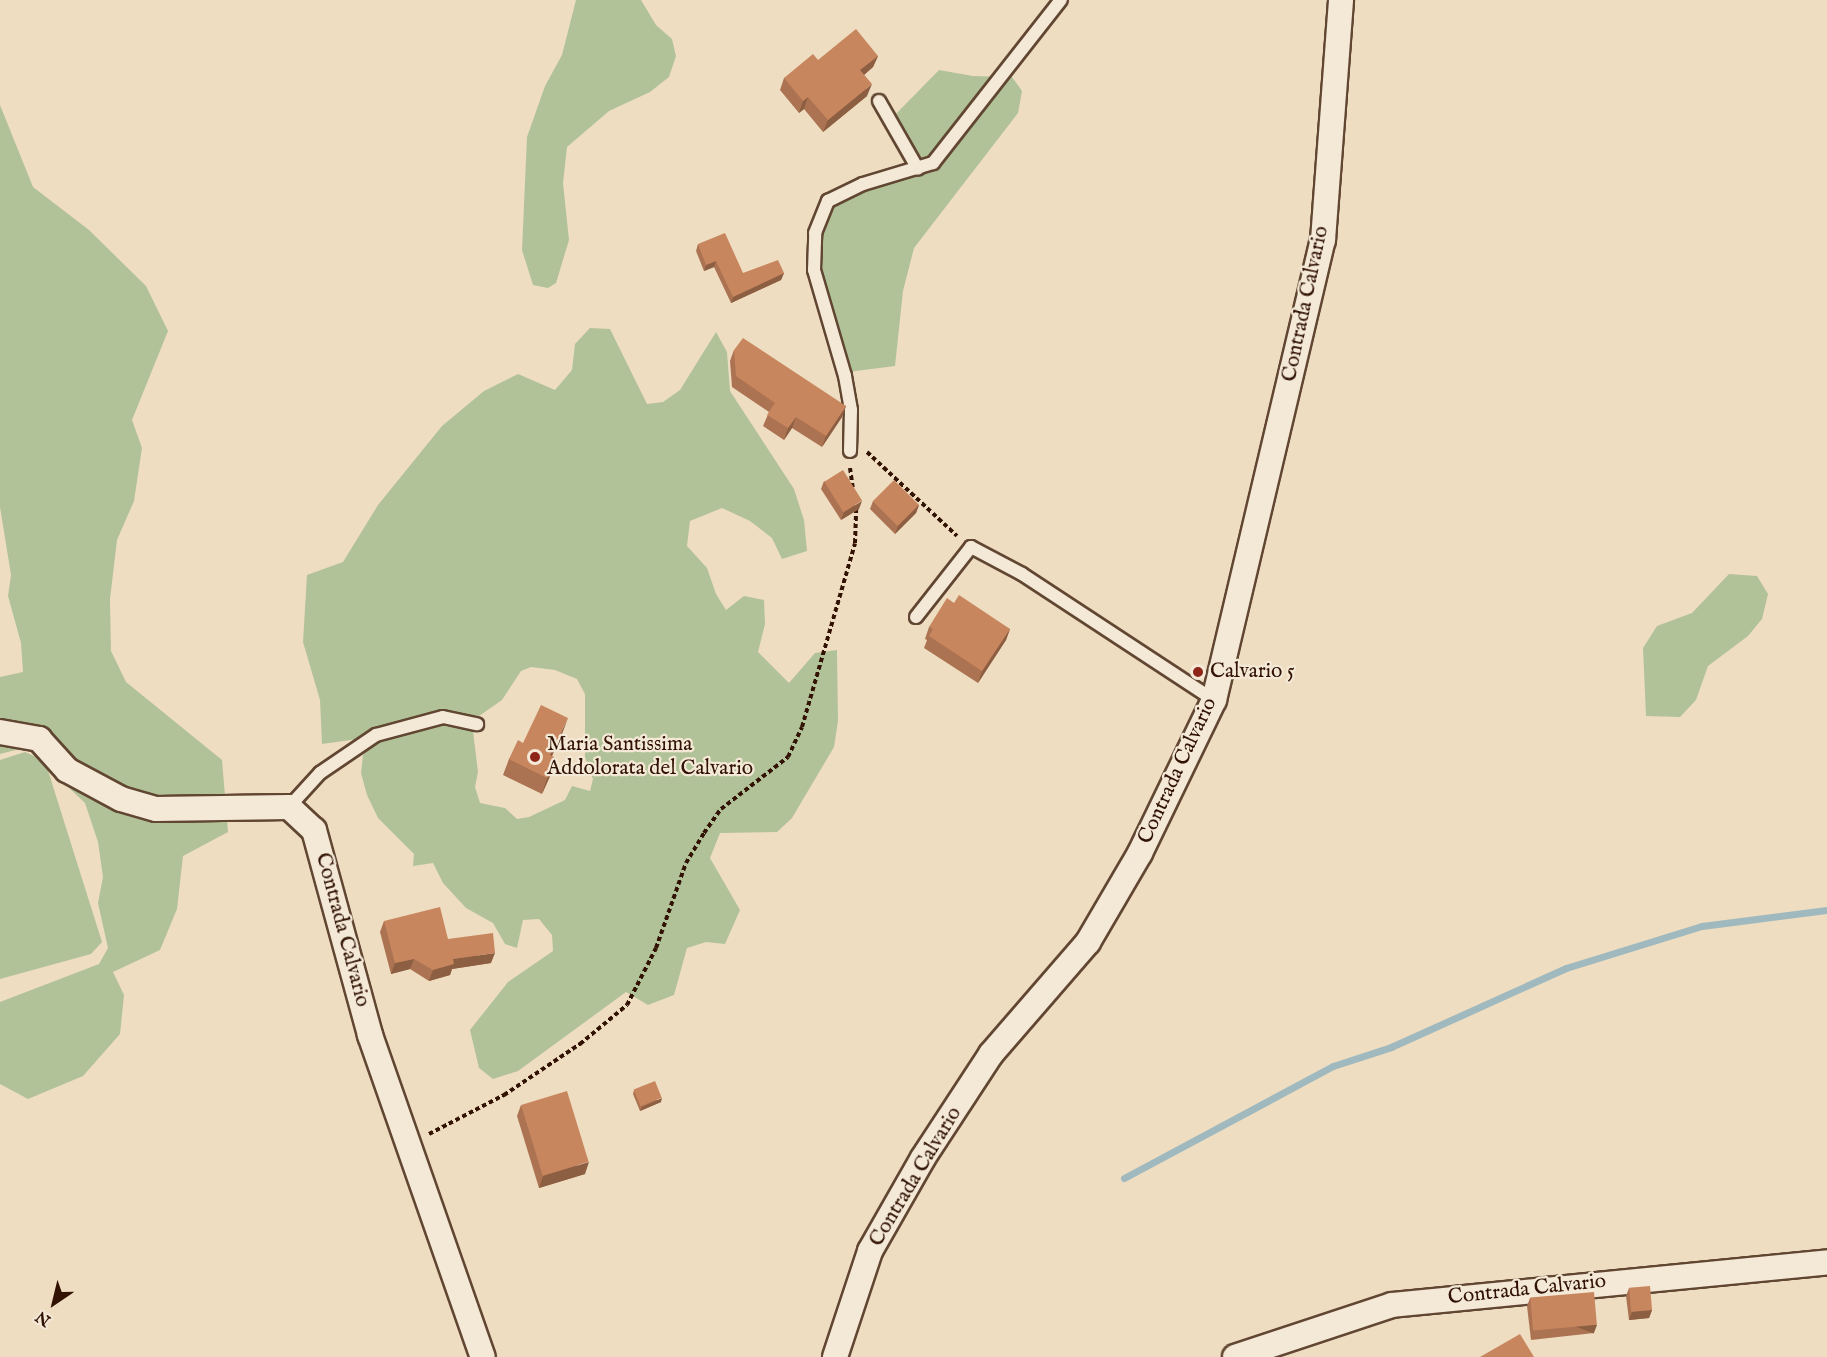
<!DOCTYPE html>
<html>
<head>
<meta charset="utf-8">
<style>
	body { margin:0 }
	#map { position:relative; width:1827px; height:1357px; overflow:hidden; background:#eeddc1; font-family:"IM FELL English",serif }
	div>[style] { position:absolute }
	.green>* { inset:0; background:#b2c298 }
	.stream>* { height:7px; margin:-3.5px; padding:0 3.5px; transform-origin:3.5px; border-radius:3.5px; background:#9fb9be }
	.path>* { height:4px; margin-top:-2px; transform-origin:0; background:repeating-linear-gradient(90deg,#321303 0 4.5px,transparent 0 7.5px) }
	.roads { filter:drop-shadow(2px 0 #614632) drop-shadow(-2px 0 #614632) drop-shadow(0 2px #614632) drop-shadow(0 -2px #614632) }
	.lane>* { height:12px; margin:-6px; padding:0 6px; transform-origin:6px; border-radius:6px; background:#f4e9d7 }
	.street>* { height:24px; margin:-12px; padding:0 12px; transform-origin:12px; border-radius:12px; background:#f4e9d7 }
	.wall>* { inset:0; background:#ac7352 }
	.shaded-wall>* { inset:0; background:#8c5e42; transform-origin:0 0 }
	.building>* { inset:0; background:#c8865f; transform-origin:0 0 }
	.dots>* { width:16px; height:16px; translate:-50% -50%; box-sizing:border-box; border:3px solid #f4e9d7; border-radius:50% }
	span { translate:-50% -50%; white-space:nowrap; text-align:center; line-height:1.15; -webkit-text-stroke:4.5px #f4e9d7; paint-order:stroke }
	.street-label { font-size:21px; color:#321303 }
	.poi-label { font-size:21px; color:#321303 }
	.left { translate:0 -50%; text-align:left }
	.north { position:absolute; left:24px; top:1273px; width:60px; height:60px; -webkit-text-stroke:4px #f4e9d7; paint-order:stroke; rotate:215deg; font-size:16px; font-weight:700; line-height:24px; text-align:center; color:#321303 }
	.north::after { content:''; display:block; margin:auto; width:21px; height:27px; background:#321303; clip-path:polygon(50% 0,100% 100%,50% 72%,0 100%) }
</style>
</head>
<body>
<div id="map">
	<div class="green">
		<div style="clip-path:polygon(576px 0,641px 0,656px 25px,672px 39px,676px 56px,669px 77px,650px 92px,609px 111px,567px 147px,563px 183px,569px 240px,556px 283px,548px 288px,533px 285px,522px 250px,527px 137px,545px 86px,562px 55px)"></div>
		<div style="clip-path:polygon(939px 70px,973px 76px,1012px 77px,1022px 91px,1018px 113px,914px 248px,903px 291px,895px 366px,848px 372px,819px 275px,818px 232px,826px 210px,845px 195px,923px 161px,893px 117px)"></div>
		<div style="clip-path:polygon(0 105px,33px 187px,89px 230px,146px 286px,168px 331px,132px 420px,142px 448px,134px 501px,117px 540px,110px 599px,111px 651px,126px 682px,222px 760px,228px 832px,183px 856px,177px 909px,160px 950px,113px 972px,124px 995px,120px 1034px,83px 1076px,28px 1099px,0 1084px,0 1002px,99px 964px,108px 948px,98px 903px,103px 877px,98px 842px,85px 803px,66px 785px,51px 755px,31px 746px,0 754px,0 677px,23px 672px,21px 643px,8px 596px,11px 575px,0 507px)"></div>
		<div style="clip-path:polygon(590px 328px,610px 329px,647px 404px,663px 402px,680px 390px,716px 332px,727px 352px,730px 391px,794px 489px,804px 520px,807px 551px,782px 559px,772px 538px,750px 521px,722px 508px,690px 521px,687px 546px,707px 568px,716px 594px,726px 610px,744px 596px,764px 600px,765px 624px,758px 652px,789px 683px,815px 653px,837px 650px,838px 721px,834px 747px,792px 818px,777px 832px,720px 833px,710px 858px,740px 910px,725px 944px,706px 942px,687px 948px,674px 995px,648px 1005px,626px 992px,518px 1071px,493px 1079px,479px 1068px,470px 1030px,508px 982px,553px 951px,552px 935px,539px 919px,523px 920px,517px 948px,505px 944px,493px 923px,466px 908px,443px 883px,433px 863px,413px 866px,414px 854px,378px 818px,367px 795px,361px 773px,363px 755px,380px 738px,434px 724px,473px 731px,478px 772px,475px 787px,480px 803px,505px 808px,517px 819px,529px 817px,565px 800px,572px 786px,590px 791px,593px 779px,585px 757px,585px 694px,577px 679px,555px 670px,531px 667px,521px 671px,502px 700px,479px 716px,440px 711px,365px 738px,322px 744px,320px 700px,303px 642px,307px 575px,343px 562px,378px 505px,442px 426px,484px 391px,518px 374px,555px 390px,572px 370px,575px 344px)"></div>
		<div style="clip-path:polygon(1729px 574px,1757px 576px,1768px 594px,1762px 619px,1748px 636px,1708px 666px,1696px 700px,1680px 717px,1646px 716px,1643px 648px,1657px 626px,1692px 613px)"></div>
		<div style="clip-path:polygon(25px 752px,45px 761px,102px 942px,91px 954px,0 979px,0 760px)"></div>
	</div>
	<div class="stream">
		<div style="left:1124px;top:1178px;width:237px;rotate:-28.2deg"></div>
		<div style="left:1333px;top:1066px;width:61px;rotate:-18.1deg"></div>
		<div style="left:1391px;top:1047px;width:192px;rotate:-24.3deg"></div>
		<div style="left:1566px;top:968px;width:142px;rotate:-17.2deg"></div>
		<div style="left:1702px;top:926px;width:126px;rotate:-7.3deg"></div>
	</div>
	<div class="path">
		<div style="left:867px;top:452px;width:123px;rotate:43deg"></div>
		<div style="left:850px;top:468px;width:22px;rotate:82deg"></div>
		<div style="left:429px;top:1134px;width:85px;rotate:-27.5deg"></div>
		<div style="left:504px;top:1095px;width:92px;rotate:-33.9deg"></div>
		<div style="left:580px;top:1044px;width:61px;rotate:-39.7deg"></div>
		<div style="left:627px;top:1005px;width:64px;rotate:-63deg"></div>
		<div style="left:656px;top:948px;width:90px;rotate:-70.6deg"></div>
		<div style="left:686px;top:863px;width:35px;rotate:-59deg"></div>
		<div style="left:704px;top:833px;width:29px;rotate:-55deg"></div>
		<div style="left:721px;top:809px;width:85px;rotate:-37.8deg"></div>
		<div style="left:788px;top:757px;width:33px;rotate:-65deg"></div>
		<div style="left:802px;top:727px;width:191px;rotate:-73.9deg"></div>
		<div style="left:855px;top:543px;width:37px;rotate:-88deg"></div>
	</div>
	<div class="roads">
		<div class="lane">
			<div style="left:879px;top:101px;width:78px;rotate:60.2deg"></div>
			<div style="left:850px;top:451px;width:41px;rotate:-88.6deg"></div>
			<div style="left:851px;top:410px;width:35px;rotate:-100deg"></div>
			<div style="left:845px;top:376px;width:110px;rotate:-106.3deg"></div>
			<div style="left:814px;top:270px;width:37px;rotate:-88deg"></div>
			<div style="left:815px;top:233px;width:35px;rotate:-68deg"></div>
			<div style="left:828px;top:201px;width:39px;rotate:-26deg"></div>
			<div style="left:863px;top:184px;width:73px;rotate:-16.7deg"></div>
			<div style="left:933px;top:163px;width:207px;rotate:-51.9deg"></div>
			<div style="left:916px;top:617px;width:89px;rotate:-51.8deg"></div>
			<div style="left:971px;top:547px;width:58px;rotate:27.9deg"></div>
			<div style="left:1022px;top:574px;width:230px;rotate:33.3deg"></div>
			<div style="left:289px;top:807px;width:46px;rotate:-47.6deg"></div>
			<div style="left:320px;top:773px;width:68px;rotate:-34.2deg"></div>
			<div style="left:376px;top:735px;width:69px;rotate:-15deg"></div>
			<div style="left:443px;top:717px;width:35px;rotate:12deg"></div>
		</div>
		<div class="street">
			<div style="left:0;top:732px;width:40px;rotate:10deg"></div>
			<div style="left:39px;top:739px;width:42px;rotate:47.9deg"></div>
			<div style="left:67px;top:770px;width:61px;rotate:28.2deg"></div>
			<div style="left:121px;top:799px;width:36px;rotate:16deg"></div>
			<div style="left:156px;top:809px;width:133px;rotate:-0.9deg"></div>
			<div style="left:289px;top:807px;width:34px;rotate:43deg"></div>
			<div style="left:314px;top:830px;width:213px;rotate:74.7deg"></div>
			<div style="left:370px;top:1035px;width:341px;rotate:70.7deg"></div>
			<div style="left:835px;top:1357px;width:112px;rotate:-71.7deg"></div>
			<div style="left:870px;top:1251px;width:107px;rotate:-60.3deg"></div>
			<div style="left:923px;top:1158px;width:124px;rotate:-56.8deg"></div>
			<div style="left:991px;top:1054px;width:148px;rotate:-49.1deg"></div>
			<div style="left:1088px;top:942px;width:103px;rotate:-59.7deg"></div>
			<div style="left:1140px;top:853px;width:170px;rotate:-64.2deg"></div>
			<div style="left:1214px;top:700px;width:473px;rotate:-76.7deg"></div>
			<div style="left:1323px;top:240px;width:241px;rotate:-85.7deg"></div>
			<div style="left:1235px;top:1357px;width:165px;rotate:-18.3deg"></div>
			<div style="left:1392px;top:1305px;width:437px;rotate:-5.6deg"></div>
		</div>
	</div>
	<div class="wall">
		<div style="clip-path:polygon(878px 56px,873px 67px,864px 75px,867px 96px,823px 132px,804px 109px,799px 113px,780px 90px,784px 78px,818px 60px)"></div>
		<div style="clip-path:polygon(698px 244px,743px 273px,784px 273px,781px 280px,731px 303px,714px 267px,704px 271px,696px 251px)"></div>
		<div style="clip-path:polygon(734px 350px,846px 406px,842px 417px,822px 447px,792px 428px,784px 440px,763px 426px,769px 412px,732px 387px,730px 361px)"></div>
		<div style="clip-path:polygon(824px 481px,859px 509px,841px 520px,821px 489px)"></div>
		<div style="clip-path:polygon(873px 501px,919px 505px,916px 513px,895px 534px,870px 509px)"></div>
		<div style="clip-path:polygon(954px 603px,1010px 629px,1006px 640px,978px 683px,924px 648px,927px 640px,925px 639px,929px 627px)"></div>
		<div style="clip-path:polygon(562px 734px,552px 756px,557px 759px,551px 774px,542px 794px,503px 775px,509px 759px,523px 743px)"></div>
		<div style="clip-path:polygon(384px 921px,448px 939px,491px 963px,452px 969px,450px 975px,429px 981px,410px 969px,391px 974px,380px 932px)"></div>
		<div style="clip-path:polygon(634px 1090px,661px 1102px,640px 1111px,633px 1094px)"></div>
		<div style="clip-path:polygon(521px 1105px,585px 1174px,539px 1188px,517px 1116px)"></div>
		<div style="clip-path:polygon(1629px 1288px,1652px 1310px,1649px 1318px,1629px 1320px,1626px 1296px)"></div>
		<div style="clip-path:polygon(1530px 1298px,1594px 1333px,1531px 1340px,1527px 1306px)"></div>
	</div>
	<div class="shaded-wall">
		<div style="clip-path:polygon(878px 56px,873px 67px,856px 82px,860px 70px)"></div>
		<div style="clip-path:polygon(872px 84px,867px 96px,823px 132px,828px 120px)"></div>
		<div style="clip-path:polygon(808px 97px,804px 109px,799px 113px,803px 101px)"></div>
		<div style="clip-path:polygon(716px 261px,714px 267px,704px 271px,706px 265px)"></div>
		<div style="clip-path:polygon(784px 273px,781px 280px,731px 303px,733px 297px)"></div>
		<div style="clip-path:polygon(846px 406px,842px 417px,822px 447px,826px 436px)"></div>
		<div style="clip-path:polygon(796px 417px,792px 428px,784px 440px,788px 428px)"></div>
		<div style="clip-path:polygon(862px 501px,859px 509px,841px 520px,844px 512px)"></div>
		<div style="clip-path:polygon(919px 505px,916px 513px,895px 534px,898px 526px)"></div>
		<div style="clip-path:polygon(1010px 629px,1006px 640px,978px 683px,982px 671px)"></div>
		<div style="clip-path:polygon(568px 718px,562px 734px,545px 771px,550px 755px)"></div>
		<div style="clip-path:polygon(557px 759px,551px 774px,542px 794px,547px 778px)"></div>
		<div style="clip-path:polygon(495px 953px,491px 963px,452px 969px,450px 975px,429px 981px,433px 970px,453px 959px)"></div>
		<div style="clip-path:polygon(414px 959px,410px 969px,391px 974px,395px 963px)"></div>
		<div style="clip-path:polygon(662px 1098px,661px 1102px,640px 1111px,642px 1107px)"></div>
		<div style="clip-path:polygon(589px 1162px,585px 1174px,539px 1188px,543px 1176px)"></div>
		<div style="clip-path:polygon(1652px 1310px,1649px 1318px,1629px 1320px,1632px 1312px)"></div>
		<div style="left:1597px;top:1325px;width:9px;height:63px;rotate:111deg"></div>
	</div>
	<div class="building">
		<div style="clip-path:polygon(856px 29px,878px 56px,860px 70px,872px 84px,828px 120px,808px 97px,803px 101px,784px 78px,813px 54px,818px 60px)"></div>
		<div style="clip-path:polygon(725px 233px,743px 273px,778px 260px,784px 273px,733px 297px,716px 261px,706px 265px,698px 244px)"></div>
		<div style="clip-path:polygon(743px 338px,846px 406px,826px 436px,796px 417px,788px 428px,767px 415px,775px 403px,736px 376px,734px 350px)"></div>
		<div style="left:843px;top:470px;width:36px;height:22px;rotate:58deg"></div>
		<div style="left:894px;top:480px;width:35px;height:30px;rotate:45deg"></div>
		<div style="clip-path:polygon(959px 595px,1010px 629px,982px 671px,929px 636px,933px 629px,929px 627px,947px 598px,954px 603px)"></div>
		<div style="clip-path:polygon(541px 705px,568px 718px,550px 755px,557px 759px,547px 778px,509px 759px,518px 740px,523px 743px)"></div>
		<div style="clip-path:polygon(440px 907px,448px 939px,493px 933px,495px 953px,453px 959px,454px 964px,433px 970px,414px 959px,395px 963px,384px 921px)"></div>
		<div style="left:655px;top:1081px;width:18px;height:23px;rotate:68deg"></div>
		<div style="left:567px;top:1091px;width:74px;height:48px;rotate:73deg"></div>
		<div style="left:1650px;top:1286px;width:24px;height:21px;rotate:85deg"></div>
		<div style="left:1594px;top:1292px;width:33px;height:64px;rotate:85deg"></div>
		<div style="clip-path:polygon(1520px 1334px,1534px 1357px,1480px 1357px)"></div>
	</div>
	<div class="dots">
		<div style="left:1198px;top:672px;background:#8f2418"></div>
		<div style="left:535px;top:757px;background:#8f2418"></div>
	</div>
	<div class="street-label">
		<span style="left:1306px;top:304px;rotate:-78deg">Contrada Calvario</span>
		<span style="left:1178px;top:771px;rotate:-65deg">Contrada Calvario</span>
		<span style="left:342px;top:930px;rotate:75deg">Contrada Calvario</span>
		<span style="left:916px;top:1177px;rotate:-59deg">Contrada Calvario</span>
		<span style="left:1527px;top:1290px;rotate:-6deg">Contrada Calvario</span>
	</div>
	<div class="poi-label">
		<span class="left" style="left:1210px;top:672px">Calvario 5</span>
		<span class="left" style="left:547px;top:757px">Maria Santissima<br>Addolorata del Calvario</span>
	</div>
	<div class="north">N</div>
</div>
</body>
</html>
